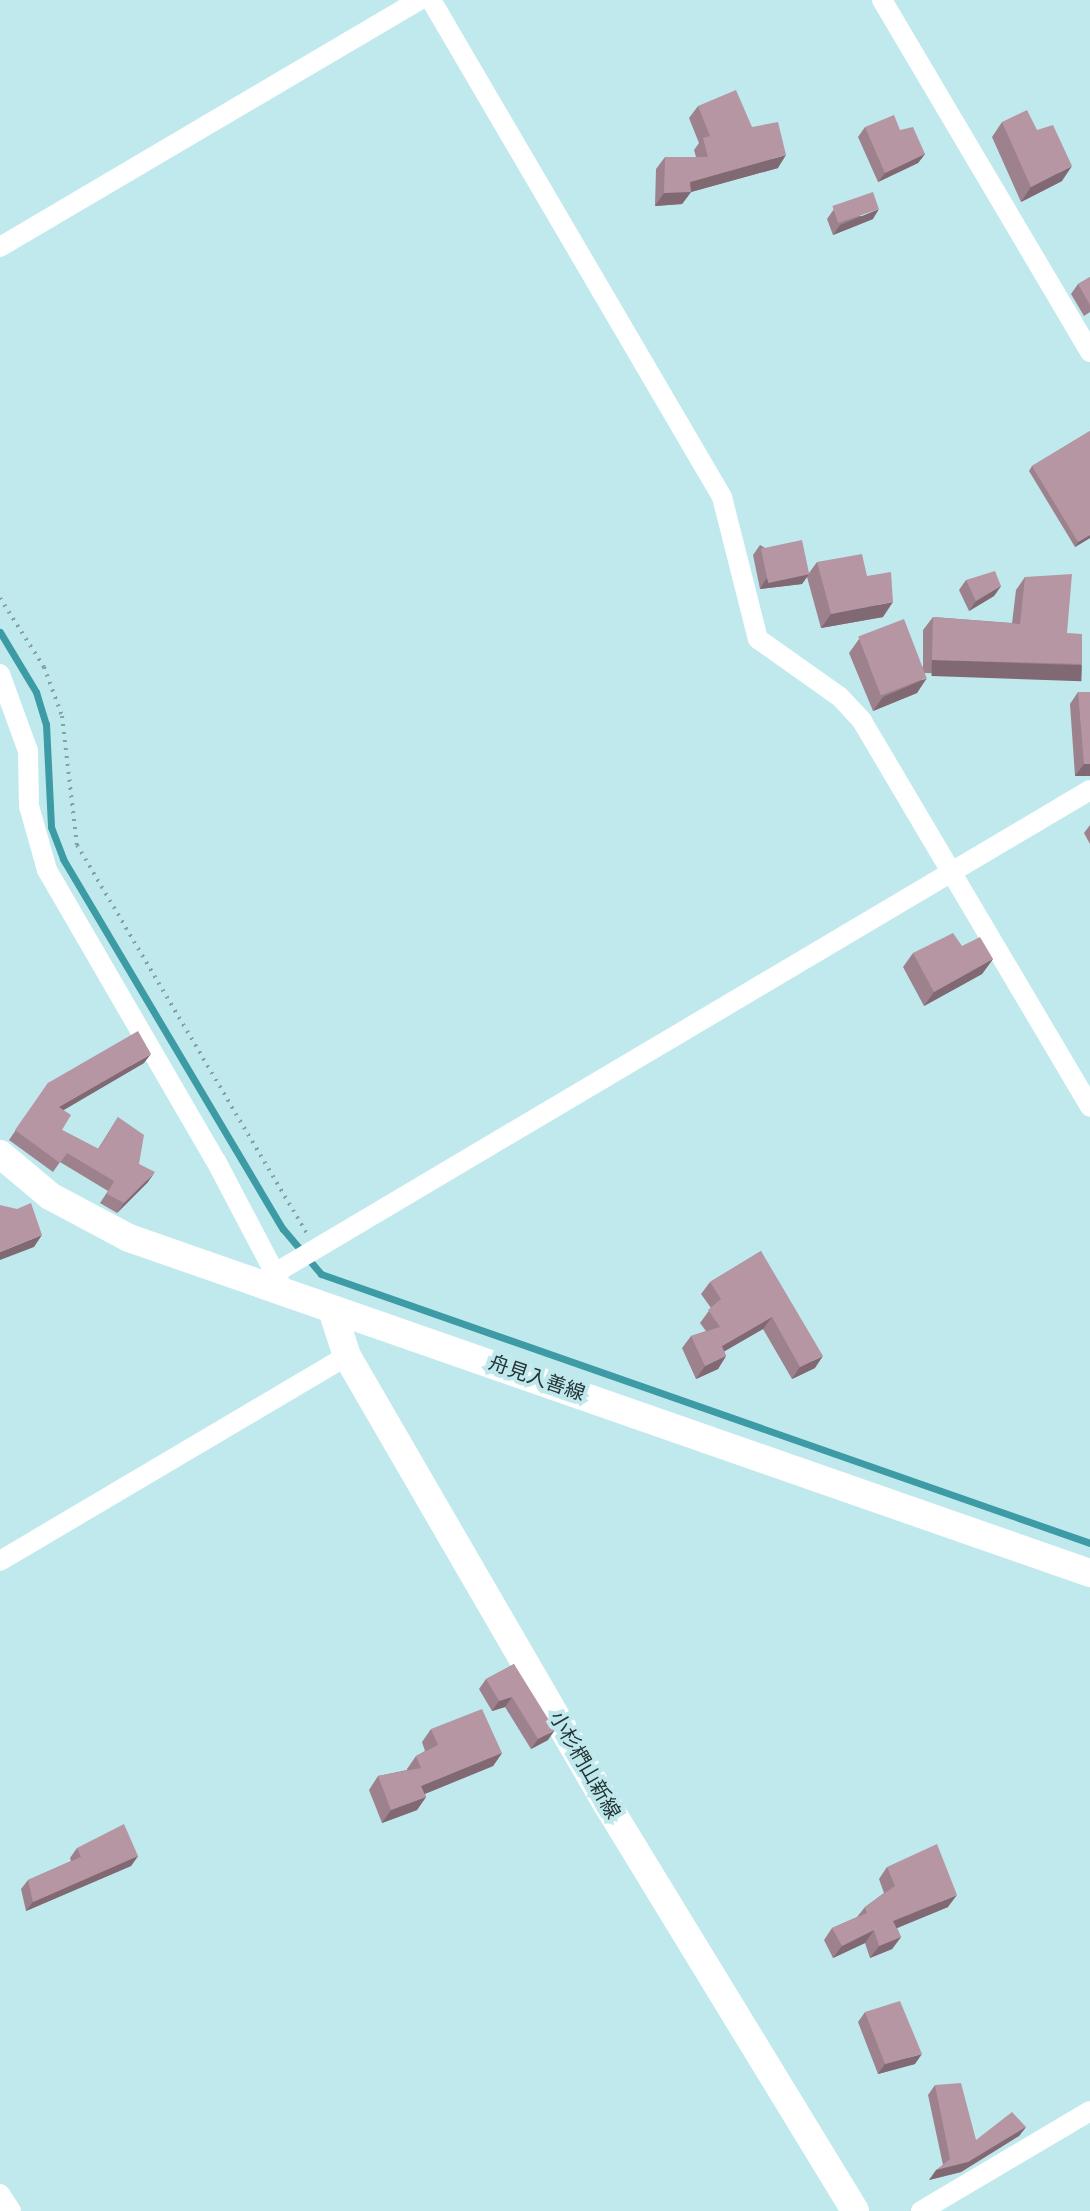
<!DOCTYPE html>
<html>
<head>
<meta charset="utf-8">
<style>
	body { margin:0 }
	#map { position:relative; width:1090px; height:2211px; overflow:hidden; background:#c0e9ed; font-family:"Fira Sans","Noto Sans JP",sans-serif }
	div>[style] { position:absolute }
	.stream>* { height:7px; margin:-3.5px; padding:0 3.5px; transform-origin:3.5px; border-radius:3.5px; background:#3c9ba4 }
	.path>* { height:4px; margin-top:-2px; transform-origin:0; background:repeating-linear-gradient(90deg,#83a2a5 0 2px,transparent 0 8px) }
	.minor>* { height:20px; margin:-10px; padding:0 10px; transform-origin:10px; border-radius:10px; background:#fff }
	.secondary>* { height:28px; margin:-14px; padding:0 14px; transform-origin:14px; border-radius:14px; background:#fff }
	.wall>* { inset:0; background:#9d818c }
	.shaded-wall>* { inset:0; background:#806972; transform-origin:0 0 }
	.building>* { inset:0; background:#b796a3; transform-origin:0 0 }
	span { translate:-50% -50%; white-space:nowrap; text-align:center; line-height:1.15; -webkit-text-stroke:8px #c0e9ed; paint-order:stroke }
	.street-label { font-size:20px; color:#243436 }
</style>
</head>
<body>
<div id="map">
	<div class="stream">
		<div style="left:0;top:632px;width:70px;rotate:59deg"></div>
		<div style="left:36px;top:692px;width:34px;rotate:73deg"></div>
		<div style="left:46px;top:724px;width:103px;rotate:87.2deg"></div>
		<div style="left:51px;top:827px;width:34px;rotate:69deg"></div>
		<div style="left:63px;top:859px;width:430px;rotate:59.3deg"></div>
		<div style="left:283px;top:1229px;width:59px;rotate:49.8deg"></div>
		<div style="left:321px;top:1274px;width:815px;rotate:19.28deg"></div>
	</div>
	<div class="path">
		<div style="left:0;top:598px;width:82px;rotate:57.5deg"></div>
		<div style="left:44px;top:667px;width:52px;rotate:69.8deg"></div>
		<div style="left:62px;top:716px;width:130px;rotate:83.4deg"></div>
		<div style="left:77px;top:845px;width:450px;rotate:59.4deg"></div>
	</div>
	<div class="minor">
		<div style="left:431px;top:0;width:576px;rotate:59.65deg"></div>
		<div style="left:722px;top:497px;width:146px;rotate:75.8deg"></div>
		<div style="left:758px;top:639px;width:100px;rotate:35.3deg"></div>
		<div style="left:840px;top:697px;width:33px;rotate:47deg"></div>
		<div style="left:862px;top:721px;width:448px;rotate:59.4deg"></div>
		<div style="left:882px;top:0;width:409px;rotate:59.4deg"></div>
		<div style="left:0;top:247px;width:487px;rotate:-30.5deg"></div>
		<div style="left:0;top:674px;width:82px;rotate:70deg"></div>
		<div style="left:28px;top:751px;width:55px;rotate:89deg"></div>
		<div style="left:29px;top:806px;width:66px;rotate:74.3deg"></div>
		<div style="left:47px;top:870px;width:337px;rotate:59.9deg"></div>
		<div style="left:216px;top:1161px;width:138px;rotate:62.3deg"></div>
		<div style="left:275px;top:1273px;width:947px;rotate:-30.65deg"></div>
		<div style="left:0;top:1561px;width:403px;rotate:-30.6deg"></div>
		<div style="left:0;top:2194px;width:20px;rotate:57deg"></div>
		<div style="left:921px;top:2211px;width:196px;rotate:-30.6deg"></div>
	</div>
	<div class="secondary">
		<div style="left:0;top:1154px;width:65px;rotate:40deg"></div>
		<div style="left:50px;top:1196px;width:89px;rotate:28deg"></div>
		<div style="left:129px;top:1238px;width:1018px;rotate:19.22deg"></div>
		<div style="left:332px;top:1310px;width:48px;rotate:71.9deg"></div>
		<div style="left:347px;top:1356px;width:514px;rotate:59.9deg"></div>
		<div style="left:605px;top:1801px;width:480px;rotate:58.6deg"></div>
	</div>
	<div class="wall">
		<div style="clip-path:polygon(698px 106px,752px 127px,778px 168px,691px 192px,682px 204px,655px 206px,656px 169px,665px 157px,696px 157px,694px 150px,699px 143px,689px 118px)"></div>
		<div style="clip-path:polygon(1002px 122px,1037px 130px,1062px 181px,1021px 202px,992px 137px)"></div>
		<div style="clip-path:polygon(865px 127px,900px 130px,925px 154px,918px 163px,878px 182px,858px 137px)"></div>
		<div style="clip-path:polygon(834px 209px,873px 219px,833px 235px,827px 219px)"></div>
		<div style="clip-path:polygon(1090px 277px,1090px 312px,1084px 316px,1071px 294px,1078px 284px)"></div>
		<div style="clip-path:polygon(1090px 431px,1090px 538px,1075px 547px,1029px 471px,1032px 466px)"></div>
		<div style="clip-path:polygon(760px 545px,809px 573px,817px 562px,867px 576px,883px 617px,821px 628px,807px 577px,802px 584px,760px 589px,753px 555px)"></div>
		<div style="clip-path:polygon(1025px 577px,1067px 633px,1082px 664px,1073px 677px,925px 673px,917px 693px,873px 711px,849px 653px,859px 639px,923px 667px,923px 630px,933px 617px,1012px 623px,1016px 590px)"></div>
		<div style="clip-path:polygon(966px 580px,1001px 586px,994px 596px,969px 611px,959px 590px)"></div>
		<div style="clip-path:polygon(1078px 692px,1090px 692px,1090px 776px,1075px 776px,1070px 704px)"></div>
		<div style="clip-path:polygon(1090px 825px,1090px 844px,1084px 833px)"></div>
		<div style="clip-path:polygon(962px 946px,993px 959px,982px 974px,924px 1006px,903px 967px,913px 953px)"></div>
		<div style="clip-path:polygon(144px 1063px,63px 1110px,62px 1130px,98px 1149px,118px 1117px,139px 1164px,148px 1182px,117px 1213px,100px 1203px,108px 1191px,60px 1162px,53px 1172px,9px 1140px,48px 1083px)"></div>
		<div style="clip-path:polygon(761px 1251px,815px 1368px,792px 1379px,763px 1329px,724px 1351px,726px 1356px,718px 1369px,696px 1379px,682px 1348px,691px 1336px,706px 1331px,700px 1323px,711px 1308px,701px 1294px,710px 1282px)"></div>
		<div style="clip-path:polygon(514px 1664px,548px 1740px,531px 1749px,505px 1707px,492px 1711px,479px 1689px,486px 1679px)"></div>
		<div style="clip-path:polygon(431px 1729px,502px 1753px,493px 1766px,425px 1794px,426px 1797px,417px 1810px,382px 1823px,369px 1790px,378px 1776px,407px 1770px,407px 1769px,416px 1756px,425px 1751px,422px 1742px)"></div>
		<div style="clip-path:polygon(77px 1848px,138px 1856px,131px 1866px,26px 1911px,21px 1889px,28px 1880px,71px 1861px,70px 1858px)"></div>
		<div style="clip-path:polygon(887px 1867px,948px 1907px,897px 1928px,901px 1937px,892px 1949px,870px 1958px,865px 1943px,833px 1958px,824px 1940px,832px 1928px,857px 1917px,865px 1907px,884px 1893px,879px 1879px)"></div>
		<div style="clip-path:polygon(865px 2012px,915px 2064px,878px 2074px,858px 2022px)"></div>
		<div style="clip-path:polygon(935px 2085px,976px 2140px,1026px 2127px,1019px 2136px,961px 2172px,929px 2180px,943px 2165px,928px 2095px)"></div>
	</div>
	<div class="shaded-wall">
		<div style="clip-path:polygon(925px 154px,918px 163px,878px 182px,885px 173px)"></div>
		<div style="clip-path:polygon(786px 155px,778px 168px,691px 192px,682px 204px,655px 206px,664px 193px,690px 182px)"></div>
		<div style="clip-path:polygon(1072px 166px,1062px 181px,1021px 202px,1031px 187px)"></div>
		<div style="clip-path:polygon(879px 209px,873px 219px,833px 235px,840px 225px)"></div>
		<div style="clip-path:polygon(1090px 535px,1090px 538px,1075px 547px,1078px 542px)"></div>
		<div style="clip-path:polygon(809px 574px,802px 584px,760px 589px,766px 579px)"></div>
		<div style="clip-path:polygon(1001px 586px,994px 596px,969px 611px,976px 601px)"></div>
		<div style="clip-path:polygon(893px 602px,883px 617px,821px 628px,831px 614px)"></div>
		<div style="left:932px;top:660px;width:150px;height:16px;rotate:2deg"></div>
		<div style="clip-path:polygon(927px 678px,917px 693px,873px 711px,883px 697px)"></div>
		<div style="clip-path:polygon(1084px 764px,1090px 764px,1090px 776px,1075px 776px)"></div>
		<div style="clip-path:polygon(993px 959px,982px 974px,924px 1006px,934px 992px)"></div>
		<div style="clip-path:polygon(151px 1054px,144px 1063px,52px 1117px,59px 1107px)"></div>
		<div style="clip-path:polygon(155px 1172px,148px 1182px,117px 1213px,124px 1203px)"></div>
		<div style="clip-path:polygon(42px 1235px,34px 1247px,0 1260px,0 1252px)"></div>
		<div style="clip-path:polygon(772px 1317px,763px 1329px,713px 1358px,722px 1346px)"></div>
		<div style="clip-path:polygon(726px 1356px,718px 1369px,696px 1379px,705px 1366px)"></div>
		<div style="clip-path:polygon(823px 1356px,815px 1368px,792px 1379px,800px 1367px)"></div>
		<div style="clip-path:polygon(512px 1697px,505px 1707px,492px 1711px,499px 1701px)"></div>
		<div style="clip-path:polygon(555px 1730px,548px 1740px,531px 1749px,538px 1739px)"></div>
		<div style="clip-path:polygon(502px 1753px,493px 1766px,412px 1799px,421px 1786px)"></div>
		<div style="clip-path:polygon(426px 1797px,417px 1810px,382px 1823px,391px 1810px)"></div>
		<div style="clip-path:polygon(138px 1856px,131px 1866px,26px 1911px,33px 1902px)"></div>
		<div style="clip-path:polygon(957px 1895px,948px 1907px,885px 1933px,893px 1921px)"></div>
		<div style="clip-path:polygon(874px 1930px,865px 1943px,833px 1958px,842px 1946px)"></div>
		<div style="clip-path:polygon(901px 1937px,892px 1949px,870px 1958px,879px 1946px)"></div>
		<div style="clip-path:polygon(922px 2054px,915px 2064px,878px 2074px,885px 2064px)"></div>
		<div style="clip-path:polygon(1026px 2127px,1019px 2136px,961px 2172px,929px 2180px,936px 2170px)"></div>
	</div>
	<div class="building">
		<div style="clip-path:polygon(736px 90px,752px 127px,778px 122px,786px 155px,690px 182px,691px 192px,664px 193px,665px 157px,708px 157px,703px 138px,710px 136px,698px 106px)"></div>
		<div style="clip-path:polygon(1027px 110px,1037px 130px,1053px 125px,1072px 166px,1031px 187px,1002px 122px)"></div>
		<div style="clip-path:polygon(894px 115px,900px 130px,913px 127px,925px 154px,885px 173px,865px 127px)"></div>
		<div style="left:873px;top:192px;width:18px;height:43px;rotate:71deg"></div>
		<div style="clip-path:polygon(1090px 277px,1090px 305px,1078px 284px)"></div>
		<div style="clip-path:polygon(1090px 431px,1090px 535px,1078px 542px,1032px 466px)"></div>
		<div style="left:802px;top:540px;width:35px;height:42px;rotate:78deg"></div>
		<div style="clip-path:polygon(862px 554px,867px 576px,891px 572px,893px 602px,831px 614px,817px 562px)"></div>
		<div style="clip-path:polygon(995px 571px,1001px 586px,976px 601px,966px 580px)"></div>
		<div style="clip-path:polygon(1072px 574px,1067px 633px,1082px 634px,1082px 664px,932px 660px,933px 617px,1020px 624px,1025px 577px)"></div>
		<div style="left:904px;top:619px;width:63px;height:49px;rotate:69deg"></div>
		<div style="clip-path:polygon(1078px 692px,1090px 692px,1090px 764px,1084px 764px)"></div>
		<div style="clip-path:polygon(953px 933px,962px 946px,980px 937px,993px 959px,934px 992px,913px 953px)"></div>
		<div style="clip-path:polygon(138px 1031px,151px 1054px,59px 1107px,71px 1115px,62px 1130px,99px 1149px,118px 1117px,144px 1135px,139px 1164px,155px 1172px,124px 1203px,107px 1194px,114px 1181px,67px 1153px,60px 1163px,15px 1130px,48px 1083px)"></div>
		<div style="clip-path:polygon(31px 1203px,42px 1235px,0 1252px,0 1205px,17px 1209px)"></div>
		<div style="clip-path:polygon(761px 1251px,823px 1356px,800px 1367px,772px 1317px,722px 1346px,726px 1356px,705px 1366px,691px 1336px,720px 1327px,708px 1310px,721px 1299px,710px 1282px)"></div>
		<div style="clip-path:polygon(514px 1664px,555px 1730px,538px 1739px,512px 1697px,499px 1701px,486px 1679px)"></div>
		<div style="clip-path:polygon(482px 1709px,502px 1753px,421px 1786px,426px 1797px,391px 1810px,378px 1776px,421px 1768px,416px 1756px,438px 1745px,431px 1729px)"></div>
		<div style="clip-path:polygon(124px 1824px,138px 1856px,33px 1902px,28px 1880px,81px 1857px,77px 1848px)"></div>
		<div style="clip-path:polygon(937px 1844px,957px 1895px,893px 1921px,901px 1937px,879px 1946px,874px 1930px,842px 1946px,832px 1928px,867px 1913px,865px 1907px,895px 1886px,887px 1867px)"></div>
		<div style="clip-path:polygon(900px 2001px,922px 2054px,885px 2064px,865px 2012px)"></div>
		<div style="clip-path:polygon(961px 2083px,976px 2140px,1012px 2112px,1026px 2127px,968px 2162px,936px 2170px,950px 2159px,935px 2085px)"></div>
	</div>
	<div class="street-label">
		<span style="left:537px;top:1378px;rotate:19deg">舟見入善線</span>
		<span style="left:585px;top:1765px;rotate:60deg">小杉椚山新線</span>
	</div>
</div>
</body>
</html>
